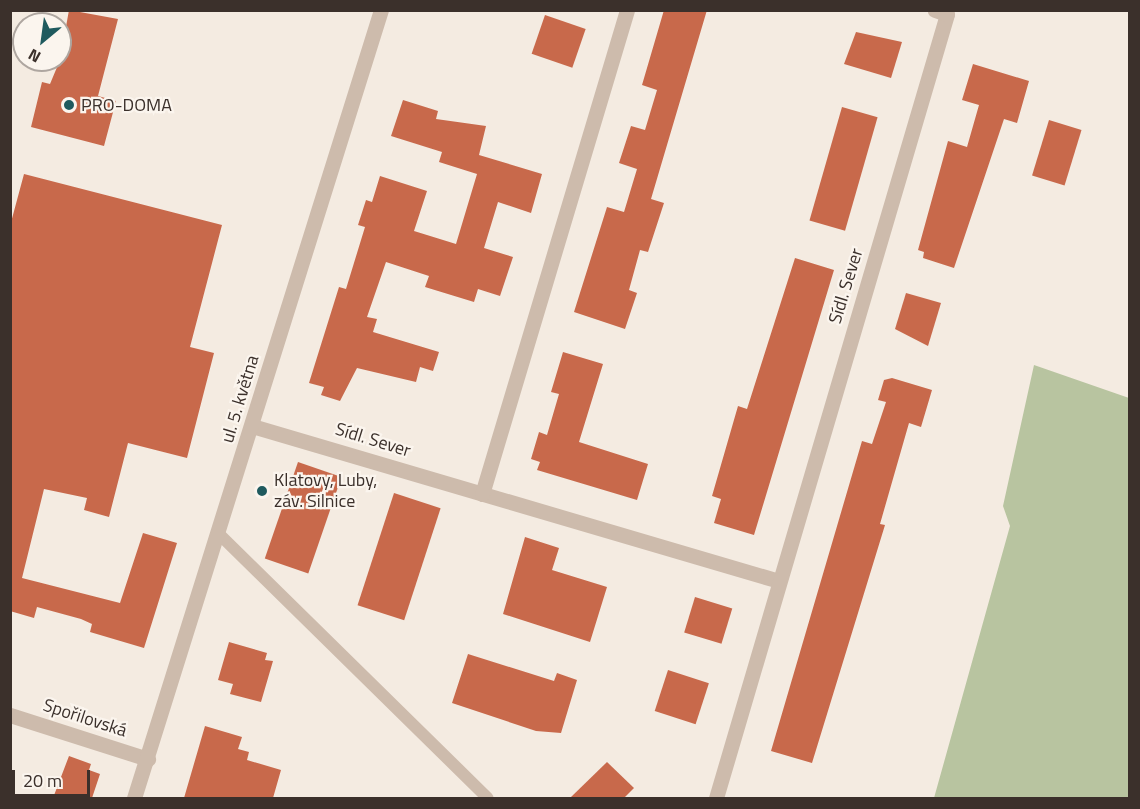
<!DOCTYPE html>
<html>
<head>
<meta charset="utf-8">
<style>
	body { margin:0 }
	#map { position:relative; width:1140px; height:809px; overflow:hidden; background:#f4ebe1; font-family:"Titillium Web",sans-serif }
	div>[style] { position:absolute }
	.green>* { inset:0; background:#b8c4a0 }
	.building>* { inset:0; background:#c8694b; transform-origin:0 0 }
	.service>* { height:12px; margin:-6px; padding:0 6px; transform-origin:6px; border-radius:6px; background:#cdbbac }
	.minor>* { height:15px; margin:-7.5px; padding:0 7.5px; transform-origin:7.5px; border-radius:7.5px; background:#cdbbac }
	.tertiary>* { height:15px; margin:-7.5px; padding:0 7.5px; transform-origin:7.5px; border-radius:7.5px; background:#cdbbac }
	.dots>* { width:16px; height:16px; translate:-50% -50%; box-sizing:border-box; border:3px solid #fbf5ee; border-radius:50% }
	span { translate:-50% -50%; white-space:nowrap; text-align:center; line-height:1.15; -webkit-text-stroke:4.5px #fbf5ee; paint-order:stroke }
	.poi-label { font-size:18px; color:#3b302b }
	.left { translate:0 -50%; text-align:left }
	.street-label { font-size:18px; color:#3b302b }
	.frame { position:absolute; inset:0; border:12px solid #3b302b; pointer-events:none }
	.north { position:absolute; left:12px; top:12px; width:60px; height:60px; box-sizing:border-box; background:#fbf5ee; border:2px solid #aea6a0; border-radius:50%; rotate:209deg; font-size:16px; font-weight:700; line-height:24px; text-align:center; color:#3b302b }
	.north::after { content:''; display:block; margin:auto; width:21px; height:27px; background:#1f5a5e; clip-path:polygon(50% 0,100% 100%,50% 72%,0 100%) }
	.scale { position:absolute; left:12px; top:770px; width:78px; height:27px; box-sizing:border-box; border:3px solid #3b302b; border-top:0; padding-left:8px; font-size:18px; line-height:21px; white-space:nowrap; color:#3b302b; -webkit-text-stroke:4px #fbf5ee; paint-order:stroke }
</style>
</head>
<body>
<div id="map">
	<div class="green">
		<div style="clip-path:polygon(1034px 365px,1129px 398px,1129px 798px,934px 798px,1010px 526px,1003px 506px)"></div>
	</div>
	<div class="building">
		<div style="clip-path:polygon(69px 10px,118px 19px,98px 96px,116px 101px,104px 146px,31px 127px,42px 82px,50px 84px,60px 60px)"></div>
		<div style="clip-path:polygon(664px 10px,707px 10px,651px 199px,664px 203px,648px 252px,640px 250px,629px 290px,637px 293px,625px 329px,574px 312px,607px 207px,624px 212px,637px 169px,619px 163px,631px 126px,645px 130px,657px 90px,642px 85px)"></div>
		<div style="left:545px;top:15px;width:43px;height:41px;rotate:19deg"></div>
		<div style="clip-path:polygon(856px 32px,902px 42px,891px 78px,844px 64px)"></div>
		<div style="clip-path:polygon(973px 64px,1029px 81px,1017px 123px,1004px 119px,954px 268px,923px 258px,924px 252px,918px 250px,948px 141px,967px 147px,979px 105px,962px 100px)"></div>
		<div style="clip-path:polygon(403px 100px,438px 111px,436px 119px,486px 126px,479px 155px,542px 174px,531px 213px,498px 202px,484px 248px,513px 257px,500px 296px,478px 289px,474px 302px,425px 287px,429px 276px,386px 262px,367px 317px,377px 319px,373px 332px,439px 352px,433px 371px,420px 367px,416px 382px,357px 368px,340px 401px,321px 395px,324px 387px,309px 383px,339px 287px,346px 289px,365px 227px,358px 225px,366px 200px,372px 202px,380px 176px,427px 191px,414px 231px,456px 244px,477px 174px,439px 162px,442px 152px,391px 136px)"></div>
		<div style="left:842px;top:107px;width:37px;height:118px;rotate:16deg"></div>
		<div style="left:1049px;top:120px;width:34px;height:58px;rotate:17deg"></div>
		<div style="clip-path:polygon(24px 174px,222px 225px,190px 347px,214px 353px,187px 458px,128px 443px,109px 517px,84px 510px,87px 498px,44px 489px,22px 578px,120px 603px,143px 533px,177px 543px,144px 648px,90px 632px,92px 624px,81px 619px,37px 607px,34px 618px,10px 611px,10px 226px)"></div>
		<div style="clip-path:polygon(795px 258px,834px 270px,754px 535px,714px 523px,721px 499px,712px 496px,738px 406px,747px 409px)"></div>
		<div style="clip-path:polygon(906px 293px,941px 303px,928px 346px,895px 329px)"></div>
		<div style="clip-path:polygon(563px 352px,603px 364px,579px 442px,648px 464px,637px 500px,537px 470px,540px 462px,531px 459px,539px 432px,547px 435px,559px 394px,551px 392px)"></div>
		<div style="clip-path:polygon(892px 378px,932px 390px,921px 427px,909px 423px,880px 524px,885px 525px,812px 763px,771px 751px,862px 441px,872px 444px,886px 402px,878px 400px,884px 380px)"></div>
		<div style="left:298px;top:462px;width:46px;height:102px;rotate:19deg"></div>
		<div style="left:394px;top:493px;width:49px;height:118px;rotate:18deg"></div>
		<div style="clip-path:polygon(525px 537px,559px 548px,552px 570px,607px 587px,590px 642px,503px 614px)"></div>
		<div style="left:695px;top:597px;width:39px;height:37px;rotate:17deg"></div>
		<div style="clip-path:polygon(229px 642px,267px 653px,265px 660px,273px 661px,261px 702px,230px 694px,233px 684px,218px 680px)"></div>
		<div style="clip-path:polygon(468px 654px,554px 681px,557px 673px,577px 680px,561px 733px,536px 731px,452px 703px)"></div>
		<div style="left:668px;top:670px;width:43px;height:43px;rotate:18deg"></div>
		<div style="clip-path:polygon(205px 726px,242px 737px,238px 749px,249px 752px,247px 760px,281px 770px,273px 798px,184px 798px)"></div>
		<div style="clip-path:polygon(69px 756px,91px 764px,89px 770px,100px 774px,92px 798px,53px 798px)"></div>
		<div style="clip-path:polygon(607px 762px,634px 788px,624px 798px,570px 798px)"></div>
	</div>
	<div class="service">
		<div style="left:218px;top:533px;width:378px;rotate:44.5deg"></div>
	</div>
	<div class="minor">
		<div style="left:252px;top:426px;width:549px;rotate:16.39deg"></div>
		<div style="left:482px;top:494px;width:505px;rotate:-73.32deg"></div>
		<div style="left:10px;top:715px;width:145px;rotate:17.7deg"></div>
		<div style="left:716px;top:798px;width:817px;rotate:-73.58deg"></div>
		<div style="left:947px;top:14px;width:13px;rotate:-162deg"></div>
	</div>
	<div class="tertiary">
		<div style="left:134px;top:798px;width:826px;rotate:-72.6deg"></div>
	</div>
	<div class="dots">
		<div style="left:69px;top:105px;background:#1f5a5e"></div>
		<div style="left:262px;top:491px;background:#1f5a5e"></div>
	</div>
	<div class="poi-label">
		<span class="left" style="left:81px;top:105px">PRO-DOMA</span>
		<span class="left" style="left:274px;top:491px">Klatovy, Luby,<br>záv. Silnice</span>
	</div>
	<div class="street-label">
		<span style="left:846px;top:286px;rotate:-73deg">Sídl. Sever</span>
		<span style="left:240px;top:399px;rotate:-73deg">ul. 5. května</span>
		<span style="left:373px;top:440px;rotate:17deg">Sídl. Sever</span>
		<span style="left:85px;top:718px;rotate:18deg">Spořilovská</span>
	</div>
	<div class="frame"></div>
	<div class="north">N</div>
	<div class="scale">20 m</div>
</div>
</body>
</html>
